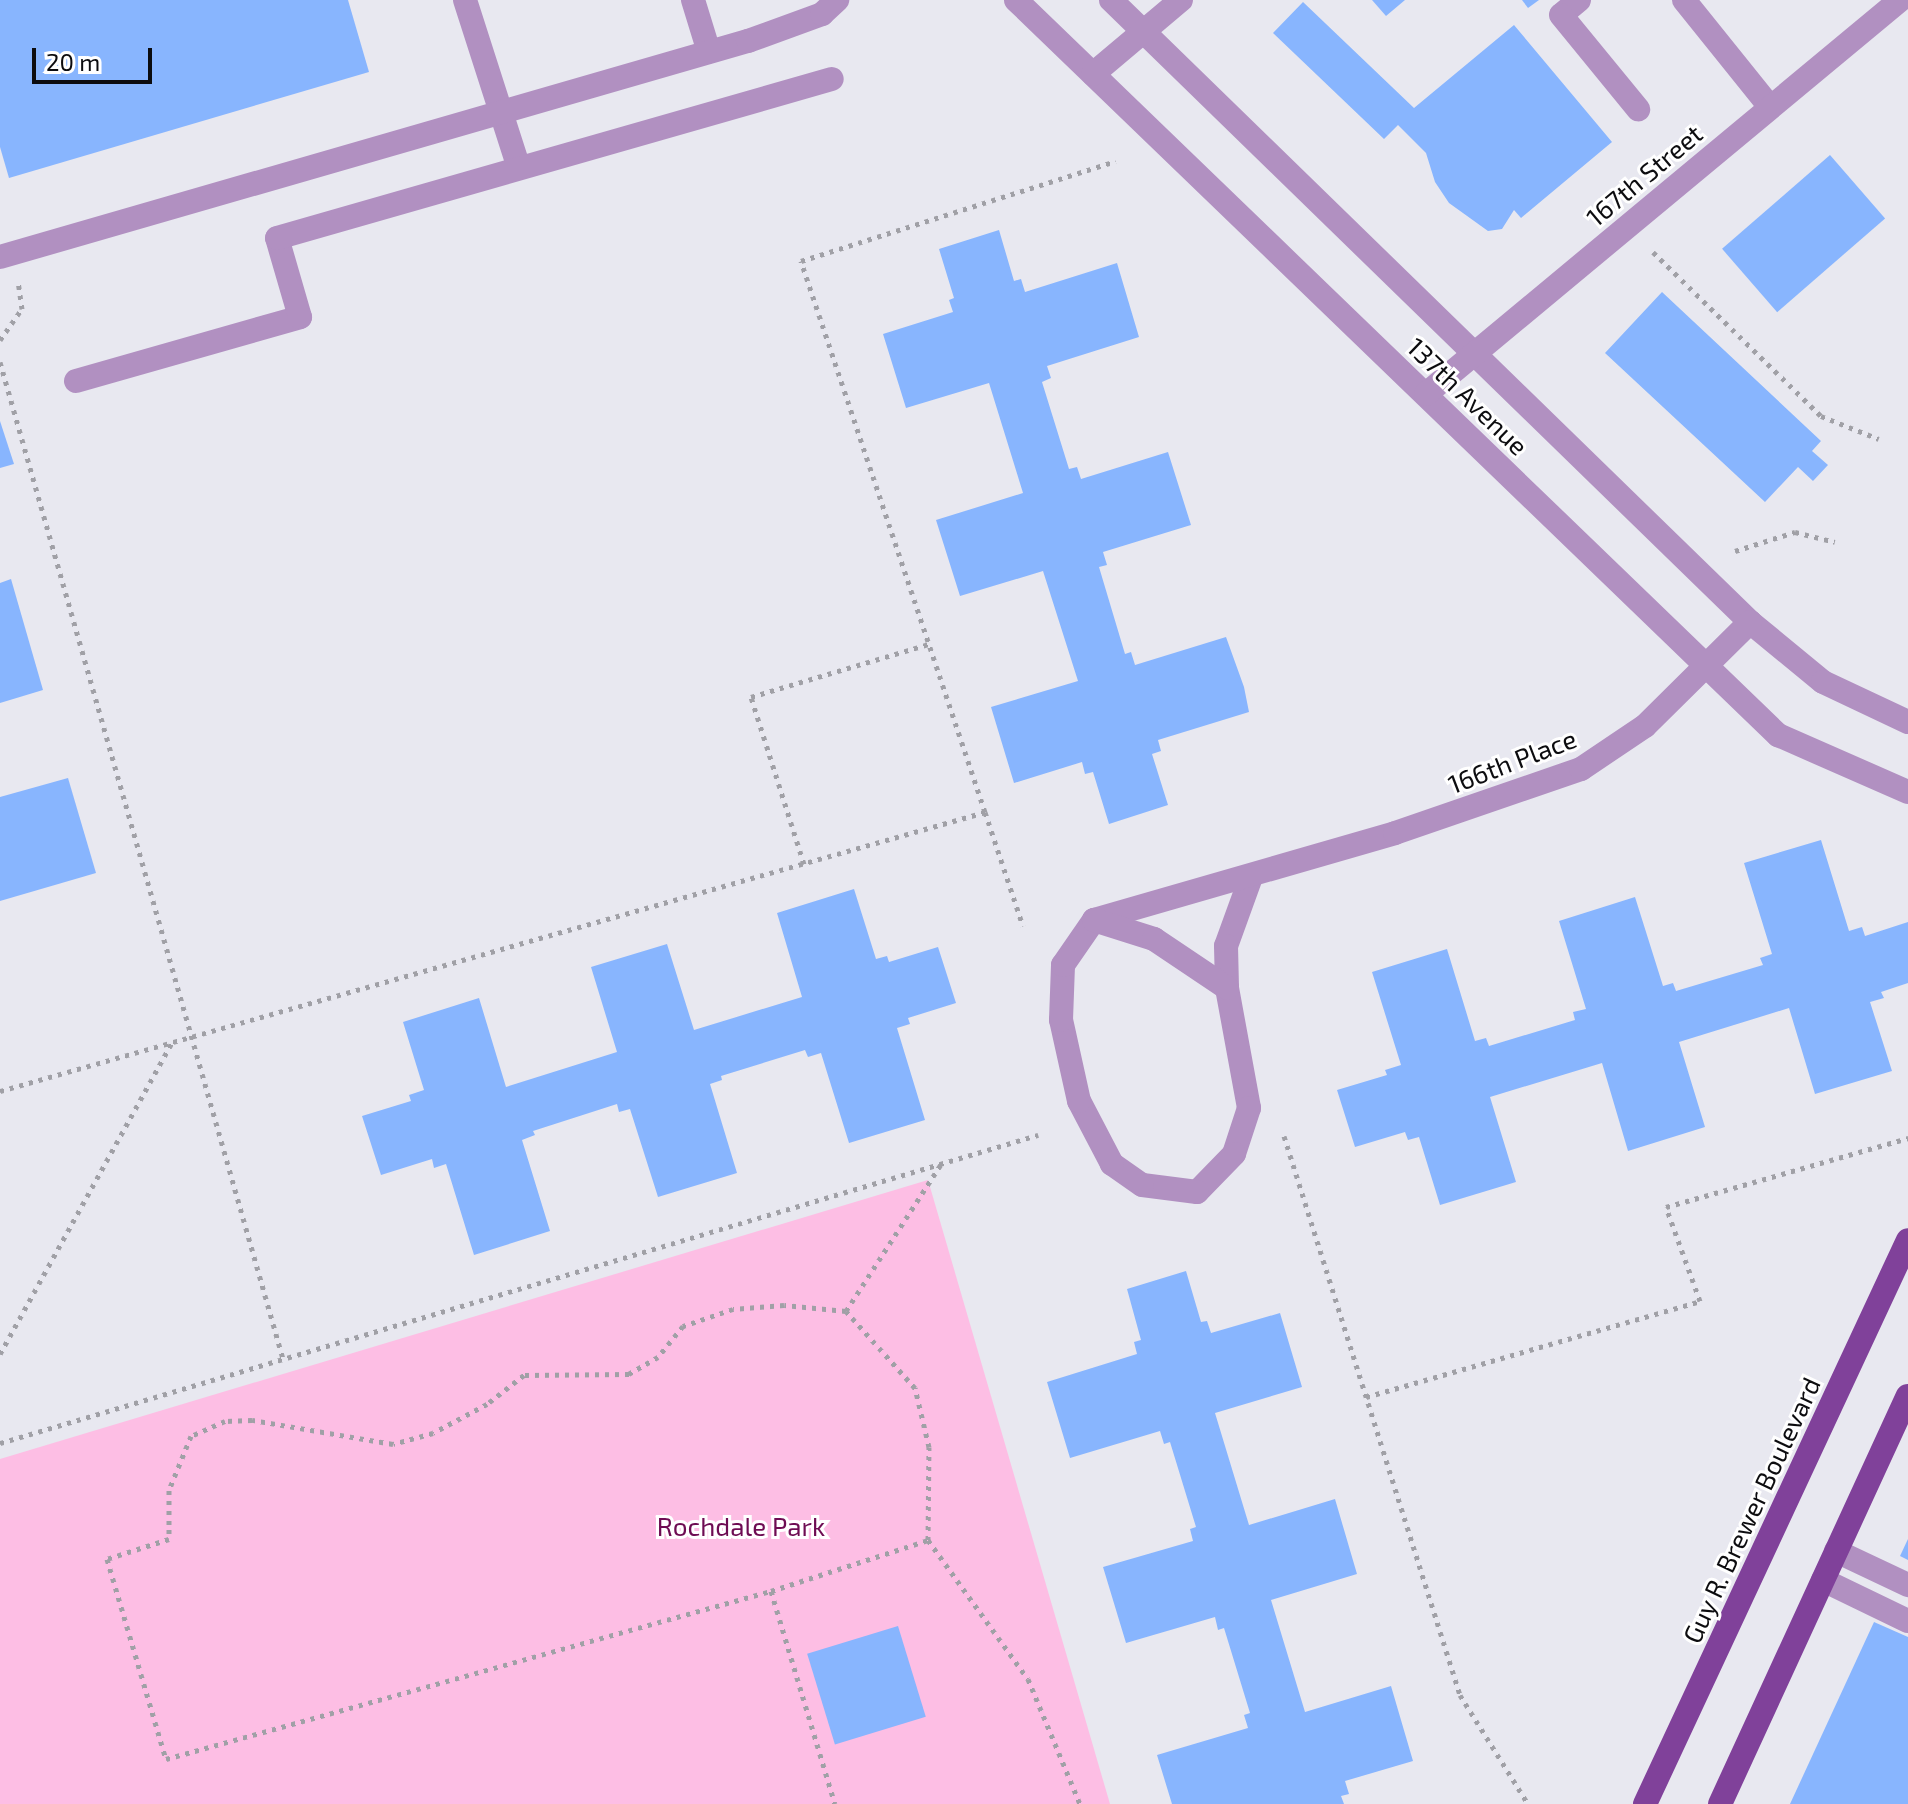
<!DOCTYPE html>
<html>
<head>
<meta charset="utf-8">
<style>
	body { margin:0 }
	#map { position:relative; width:1908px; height:1804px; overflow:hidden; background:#e8e8f0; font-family:"Exo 2",sans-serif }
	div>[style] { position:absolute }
	.green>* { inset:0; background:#fdbee4 }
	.building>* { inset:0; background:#88b5fe; transform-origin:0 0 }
	.path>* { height:5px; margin-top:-2.5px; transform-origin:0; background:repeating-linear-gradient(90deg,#a0a0a6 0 4px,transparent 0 10px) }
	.minor>* { height:24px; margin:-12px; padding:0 12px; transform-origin:12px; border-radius:12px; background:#b190c1 }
	.major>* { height:24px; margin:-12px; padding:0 12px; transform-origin:12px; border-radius:12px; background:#80419a }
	span { translate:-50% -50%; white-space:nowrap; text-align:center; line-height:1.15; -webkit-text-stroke:6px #fff; paint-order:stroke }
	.street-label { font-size:26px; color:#0c0c0f }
	.park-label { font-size:26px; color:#6e0c53 }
	.scale { position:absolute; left:32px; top:48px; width:120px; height:36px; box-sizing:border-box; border:4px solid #0c0c0f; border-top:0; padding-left:10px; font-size:24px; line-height:28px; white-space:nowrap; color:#0c0c0f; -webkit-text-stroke:6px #fff; paint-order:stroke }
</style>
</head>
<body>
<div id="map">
	<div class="green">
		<div style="clip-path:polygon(928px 1180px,1110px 1804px,0 1804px,0 1459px)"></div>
	</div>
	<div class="building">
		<div style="clip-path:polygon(0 0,348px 0,369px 72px,9px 178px,0 147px)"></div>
		<div style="clip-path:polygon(1372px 0,1405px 0,1386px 16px)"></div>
		<div style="clip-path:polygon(1522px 0,1539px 0,1528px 8px)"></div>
		<div style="clip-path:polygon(1303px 2px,1414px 108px,1514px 25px,1612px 142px,1521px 218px,1514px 210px,1502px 229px,1488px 231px,1449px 203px,1435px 182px,1426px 153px,1398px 125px,1384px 139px,1273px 33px)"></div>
		<div style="left:1830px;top:155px;width:84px;height:143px;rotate:49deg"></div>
		<div style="clip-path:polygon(999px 230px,1014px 281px,1021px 279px,1025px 292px,1117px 263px,1139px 337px,1047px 366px,1051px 378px,1042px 382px,1069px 469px,1077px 467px,1081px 479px,1168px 452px,1191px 525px,1103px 552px,1107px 565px,1099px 567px,1125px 654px,1131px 652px,1135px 665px,1226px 637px,1244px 687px,1249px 712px,1158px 740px,1161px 751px,1152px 754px,1168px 805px,1109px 824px,1093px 772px,1085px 774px,1082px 762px,1014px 783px,991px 707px,1078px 681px,1043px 571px,960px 596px,936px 520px,1023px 493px,989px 383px,906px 408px,883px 334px,953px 312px,949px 300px,954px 298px,939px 249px)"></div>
		<div style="clip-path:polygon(1662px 292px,1821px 441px,1812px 451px,1828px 465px,1813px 481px,1798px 467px,1765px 502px,1605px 353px)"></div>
		<div style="clip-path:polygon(0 421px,14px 464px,0 468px)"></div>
		<div style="clip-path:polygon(11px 579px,43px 690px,0 703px,0 583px)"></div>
		<div style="clip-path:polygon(68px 778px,96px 873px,0 901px,0 797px)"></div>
		<div style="clip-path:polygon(1821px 840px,1849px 931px,1862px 927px,1865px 936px,1908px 922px,1908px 983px,1881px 992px,1884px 998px,1870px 1002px,1892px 1071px,1815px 1094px,1789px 1008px,1679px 1042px,1705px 1127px,1628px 1151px,1602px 1063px,1490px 1097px,1516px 1182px,1440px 1205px,1419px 1137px,1408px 1140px,1405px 1132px,1355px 1147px,1337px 1090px,1387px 1075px,1385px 1070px,1401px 1065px,1372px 972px,1447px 949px,1475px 1041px,1486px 1038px,1489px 1046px,1575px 1020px,1573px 1012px,1586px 1009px,1559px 921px,1635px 897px,1663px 986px,1673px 983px,1676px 991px,1763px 965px,1760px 958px,1772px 954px,1744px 863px)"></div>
		<div style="clip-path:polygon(854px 889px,876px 959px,887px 956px,889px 962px,938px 947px,956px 1003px,908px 1018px,910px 1024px,897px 1028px,925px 1120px,849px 1143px,821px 1053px,808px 1057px,805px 1050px,721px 1076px,722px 1080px,710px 1084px,737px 1173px,658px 1197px,630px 1109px,619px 1112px,617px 1104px,533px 1131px,535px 1135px,522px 1140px,550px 1231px,474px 1255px,446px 1164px,434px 1168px,432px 1159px,381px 1175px,362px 1116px,411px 1101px,409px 1095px,424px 1090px,403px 1022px,479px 998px,506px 1087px,617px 1052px,591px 967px,667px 944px,694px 1030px,802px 997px,777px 913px)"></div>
		<div style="clip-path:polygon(1186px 1271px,1201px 1322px,1207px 1321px,1211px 1333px,1280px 1313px,1302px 1387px,1215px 1413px,1249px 1525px,1335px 1499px,1357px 1574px,1271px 1600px,1305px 1712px,1391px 1686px,1413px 1761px,1345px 1781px,1349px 1794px,1341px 1796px,1344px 1804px,1172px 1804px,1157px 1755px,1248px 1728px,1244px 1715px,1250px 1713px,1224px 1628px,1218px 1630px,1215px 1617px,1126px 1643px,1103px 1567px,1193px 1541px,1190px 1529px,1196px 1527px,1170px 1442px,1164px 1444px,1160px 1431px,1070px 1458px,1047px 1382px,1137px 1354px,1134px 1342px,1141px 1340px,1127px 1289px)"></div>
		<div style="clip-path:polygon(1908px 1539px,1908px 1560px,1900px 1556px)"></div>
		<div style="clip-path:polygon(1874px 1622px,1908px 1637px,1908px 1804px,1790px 1804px)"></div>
		<div style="left:898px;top:1626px;width:95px;height:95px;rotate:73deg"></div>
	</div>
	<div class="path">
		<div style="left:1653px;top:252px;width:235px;rotate:44.3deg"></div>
		<div style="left:1821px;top:416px;width:62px;rotate:21.6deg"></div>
		<div style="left:0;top:340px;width:38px;rotate:-55deg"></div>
		<div style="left:22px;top:309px;width:27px;rotate:-98deg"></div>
		<div style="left:0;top:362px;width:1036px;rotate:74.15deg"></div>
		<div style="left:1735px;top:551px;width:63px;rotate:-17.6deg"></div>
		<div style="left:1795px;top:532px;width:41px;rotate:14deg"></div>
		<div style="left:985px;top:812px;width:581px;rotate:-108.47deg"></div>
		<div style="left:801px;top:261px;width:330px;rotate:-17.6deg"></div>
		<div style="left:804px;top:864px;width:175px;rotate:-107.6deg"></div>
		<div style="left:751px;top:697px;width:186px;rotate:-16.6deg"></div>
		<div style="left:0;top:1091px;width:1024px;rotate:-15.81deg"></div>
		<div style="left:985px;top:812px;width:120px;rotate:71.6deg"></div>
		<div style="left:1284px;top:1136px;width:586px;rotate:72.52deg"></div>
		<div style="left:1460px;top:1695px;width:128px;rotate:58deg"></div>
		<div style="left:846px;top:1311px;width:62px;rotate:-174.5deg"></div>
		<div style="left:784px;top:1305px;width:51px;rotate:175.5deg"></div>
		<div style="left:733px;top:1309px;width:53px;rotate:161.2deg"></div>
		<div style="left:683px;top:1326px;width:40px;rotate:129deg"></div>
		<div style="left:658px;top:1357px;width:34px;rotate:150deg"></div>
		<div style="left:629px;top:1374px;width:105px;rotate:179.5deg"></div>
		<div style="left:524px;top:1375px;width:47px;rotate:141.9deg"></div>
		<div style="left:487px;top:1404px;width:61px;rotate:151.8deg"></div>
		<div style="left:433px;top:1433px;width:41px;rotate:164.6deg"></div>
		<div style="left:393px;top:1444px;width:143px;rotate:-170.3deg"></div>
		<div style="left:252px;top:1420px;width:27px;rotate:178deg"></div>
		<div style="left:225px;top:1421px;width:37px;rotate:156deg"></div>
		<div style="left:191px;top:1436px;width:58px;rotate:112.2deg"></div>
		<div style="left:169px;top:1490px;width:49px;rotate:90deg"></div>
		<div style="left:169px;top:1539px;width:65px;rotate:162.1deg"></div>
		<div style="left:107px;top:1559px;width:209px;rotate:73.6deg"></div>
		<div style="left:166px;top:1759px;width:628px;rotate:-15.52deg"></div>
		<div style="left:771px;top:1591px;width:165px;rotate:-18deg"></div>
		<div style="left:928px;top:1540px;width:93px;rotate:-89.4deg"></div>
		<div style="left:929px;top:1447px;width:61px;rotate:-103.3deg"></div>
		<div style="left:915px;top:1388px;width:103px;rotate:-131.9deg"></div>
		<div style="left:846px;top:1311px;width:175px;rotate:-57.1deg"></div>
		<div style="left:0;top:1354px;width:355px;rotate:-61.1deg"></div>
		<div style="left:1366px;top:1397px;width:348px;rotate:-16deg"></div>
		<div style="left:1700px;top:1301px;width:100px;rotate:-109.9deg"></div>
		<div style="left:1666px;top:1207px;width:252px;rotate:-15.9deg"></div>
		<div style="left:0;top:1443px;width:1083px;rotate:-16.53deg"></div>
		<div style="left:928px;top:1540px;width:171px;rotate:54.3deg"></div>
		<div style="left:1028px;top:1679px;width:135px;rotate:67.4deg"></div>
		<div style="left:771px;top:1591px;width:222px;rotate:73.3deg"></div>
	</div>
	<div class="minor">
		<div style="left:465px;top:0;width:176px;rotate:72.2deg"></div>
		<div style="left:693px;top:0;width:54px;rotate:72.9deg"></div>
		<div style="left:1016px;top:0;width:1059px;rotate:43.97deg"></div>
		<div style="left:1778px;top:735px;width:142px;rotate:23.7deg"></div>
		<div style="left:1111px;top:0;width:892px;rotate:44.23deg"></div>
		<div style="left:1750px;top:622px;width:94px;rotate:39.4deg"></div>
		<div style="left:1823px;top:682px;width:94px;rotate:25.2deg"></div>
		<div style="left:1579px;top:0;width:23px;rotate:140deg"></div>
		<div style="left:1561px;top:15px;width:122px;rotate:50.7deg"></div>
		<div style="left:1684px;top:0;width:137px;rotate:51.2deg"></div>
		<div style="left:1093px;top:74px;width:115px;rotate:-40.1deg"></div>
		<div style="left:0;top:257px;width:779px;rotate:-16.11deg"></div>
		<div style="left:748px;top:41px;width:79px;rotate:-20deg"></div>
		<div style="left:822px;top:14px;width:21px;rotate:-43deg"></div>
		<div style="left:76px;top:381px;width:233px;rotate:-15.9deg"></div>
		<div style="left:300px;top:317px;width:82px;rotate:-106.2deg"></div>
		<div style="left:277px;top:238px;width:577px;rotate:-15.99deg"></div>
		<div style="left:1426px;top:394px;width:616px;rotate:-39.73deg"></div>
		<div style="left:1251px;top:877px;width:73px;rotate:109.9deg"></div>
		<div style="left:1226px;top:946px;width:42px;rotate:88.6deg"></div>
		<div style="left:1227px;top:988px;width:122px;rotate:79.6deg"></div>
		<div style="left:1249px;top:1108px;width:48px;rotate:108.1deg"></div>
		<div style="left:1234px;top:1154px;width:53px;rotate:134.2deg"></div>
		<div style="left:1197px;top:1192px;width:55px;rotate:-172.7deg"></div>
		<div style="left:1142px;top:1185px;width:37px;rotate:-145deg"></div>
		<div style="left:1112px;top:1164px;width:71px;rotate:-117.6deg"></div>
		<div style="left:1079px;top:1101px;width:83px;rotate:-102.5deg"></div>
		<div style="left:1061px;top:1020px;width:55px;rotate:-87.9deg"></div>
		<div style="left:1063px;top:965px;width:55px;rotate:-55.4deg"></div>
		<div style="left:1094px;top:920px;width:313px;rotate:-16.1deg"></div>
		<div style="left:1395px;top:833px;width:197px;rotate:-19deg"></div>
		<div style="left:1581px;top:769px;width:77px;rotate:-33.9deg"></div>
		<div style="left:1645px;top:726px;width:148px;rotate:-44.7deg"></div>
		<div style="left:1094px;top:920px;width:63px;rotate:17.6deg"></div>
		<div style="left:1154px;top:939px;width:88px;rotate:33.9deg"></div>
		<div style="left:1836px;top:1551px;width:80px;rotate:25.3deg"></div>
		<div style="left:1823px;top:1580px;width:94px;rotate:25.8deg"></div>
	</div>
	<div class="major">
		<div style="left:1645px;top:1804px;width:622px;rotate:-65deg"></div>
		<div style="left:1720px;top:1804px;width:449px;rotate:-65.3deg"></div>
	</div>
	<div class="street-label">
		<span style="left:1644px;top:175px;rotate:-40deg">167th Street</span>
		<span style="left:1468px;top:396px;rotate:44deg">137th Avenue</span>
		<span style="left:1512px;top:761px;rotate:-21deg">166th Place</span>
		<span style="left:1751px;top:1510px;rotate:-65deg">Guy R. Brewer Boulevard</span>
	</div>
	<div class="park-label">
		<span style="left:741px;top:1526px">Rochdale Park</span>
	</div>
	<div class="scale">20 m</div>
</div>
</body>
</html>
